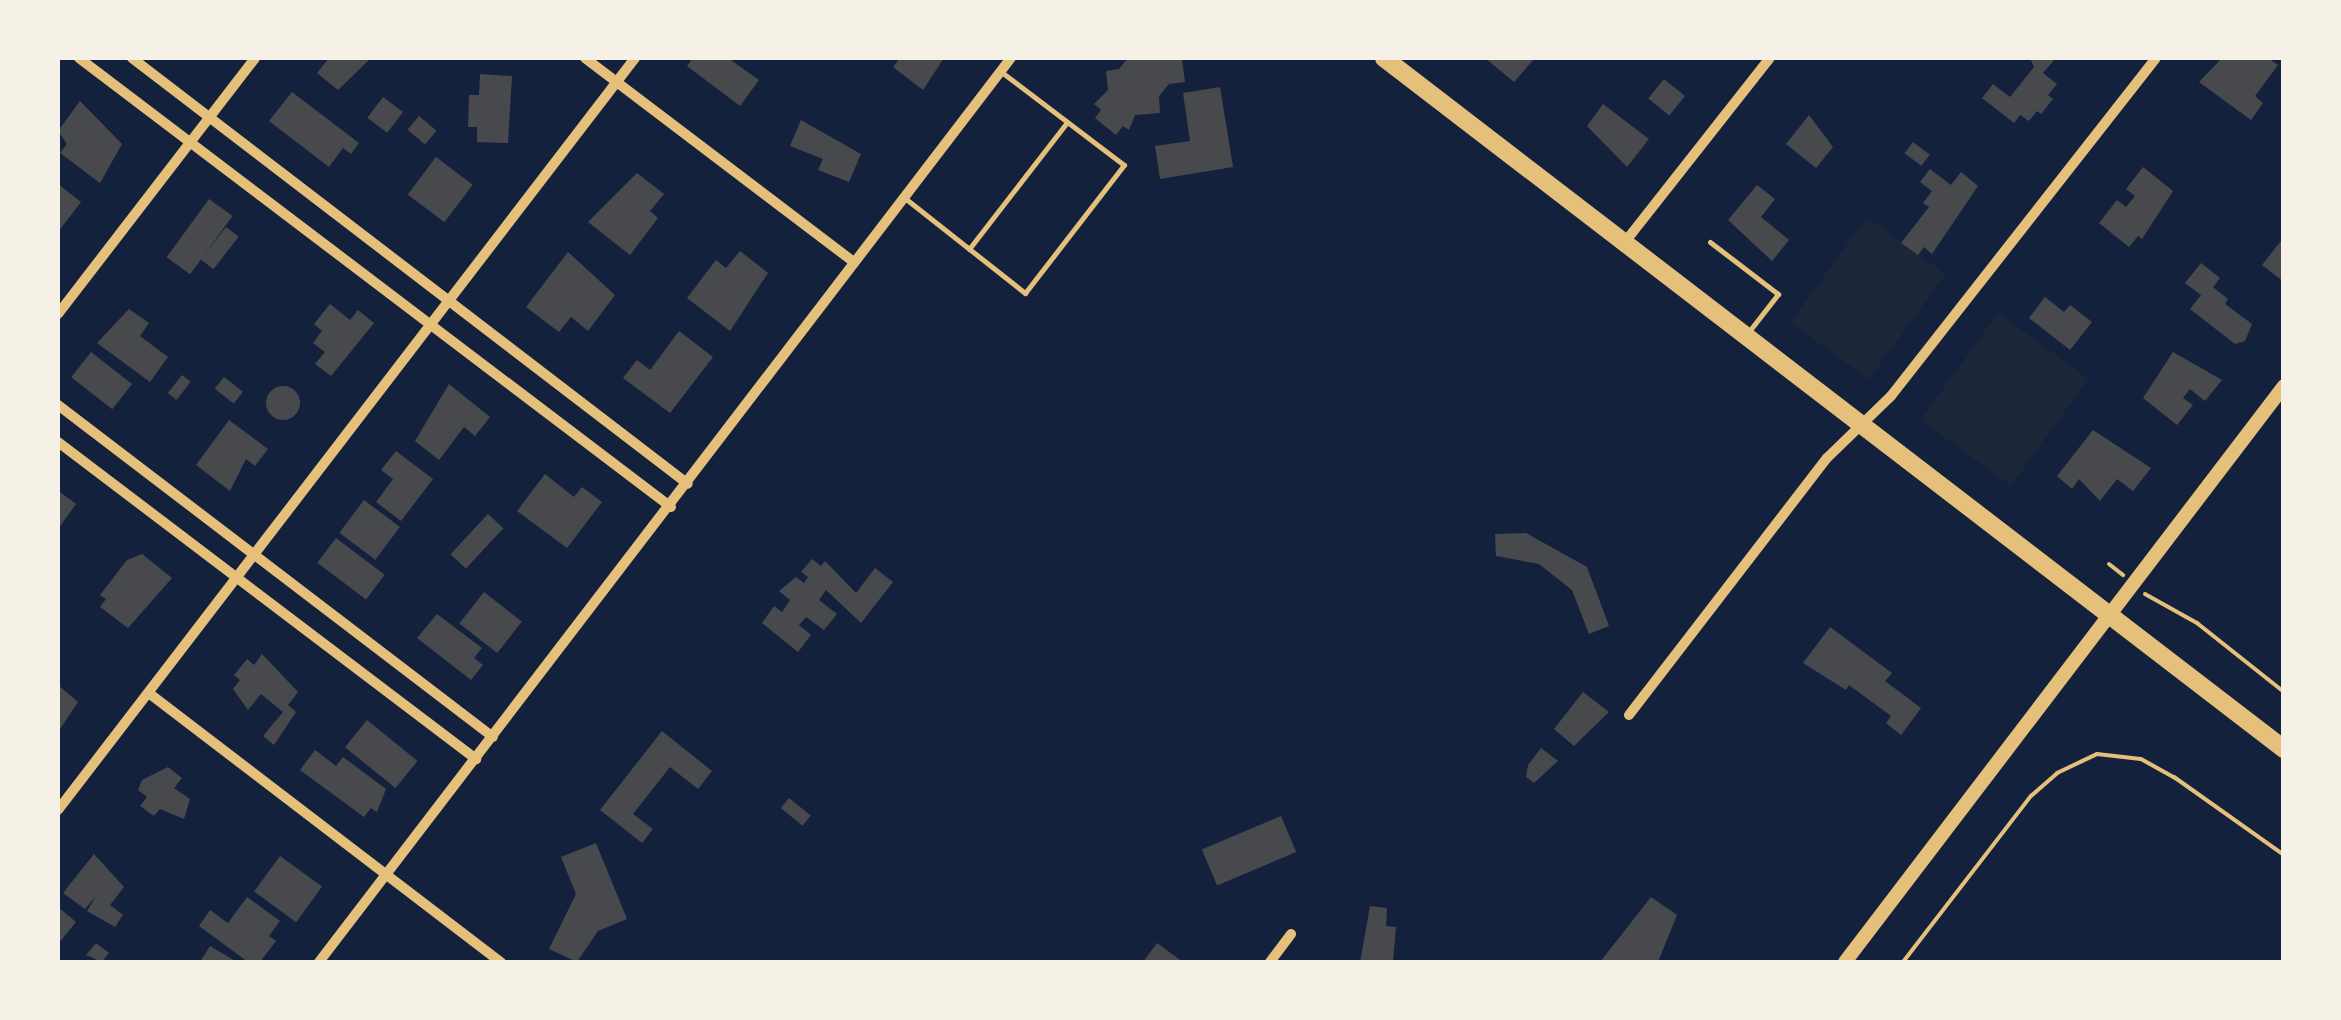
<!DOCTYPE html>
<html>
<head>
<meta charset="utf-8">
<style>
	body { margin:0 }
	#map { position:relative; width:2341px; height:1020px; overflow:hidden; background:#14213d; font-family:"Noto Sans",sans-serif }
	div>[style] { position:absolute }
	.green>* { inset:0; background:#1d2539; transform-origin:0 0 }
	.building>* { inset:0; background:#48494c; transform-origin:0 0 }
	.round { border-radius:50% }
	.path>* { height:4px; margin:-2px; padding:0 2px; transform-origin:2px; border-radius:2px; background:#e5c07b }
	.service>* { height:5px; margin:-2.5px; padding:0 2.5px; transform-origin:2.5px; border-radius:2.5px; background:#e5c07b }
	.minor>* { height:10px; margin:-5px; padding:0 5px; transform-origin:5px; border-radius:5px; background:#e5c07b }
	.tertiary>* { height:14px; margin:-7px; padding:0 7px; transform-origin:7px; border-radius:7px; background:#e5c07b }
	.trunk>* { height:18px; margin:-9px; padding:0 9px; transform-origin:9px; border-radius:9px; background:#e5c07b }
	span { translate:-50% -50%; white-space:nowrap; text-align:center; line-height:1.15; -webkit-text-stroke:8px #f6f1e7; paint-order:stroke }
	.frame { position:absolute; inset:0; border:60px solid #f6f1e7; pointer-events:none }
</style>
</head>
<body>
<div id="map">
	<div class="green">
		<div style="left:1867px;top:217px;width:97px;height:130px;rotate:36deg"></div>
		<div style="left:1998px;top:313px;width:112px;height:132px;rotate:36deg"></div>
	</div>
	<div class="building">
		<div style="clip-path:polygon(329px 58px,371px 58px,338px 90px,317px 73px)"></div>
		<div style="clip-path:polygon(693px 58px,728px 58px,759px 80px,740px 106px,687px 66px)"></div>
		<div style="clip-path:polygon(900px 58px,944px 58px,923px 90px,893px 67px)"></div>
		<div style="clip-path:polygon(1128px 58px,1182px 60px,1185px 82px,1169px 84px,1159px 96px,1160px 113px,1135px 115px,1129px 130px,1123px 126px,1116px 135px,1095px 118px,1101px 110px,1094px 104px,1108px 90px,1106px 71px,1119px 69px)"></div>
		<div style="clip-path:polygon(1485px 58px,1535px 58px,1514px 82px)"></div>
		<div style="clip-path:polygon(2030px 58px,2056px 58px,2043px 73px,2057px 84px,2048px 95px,2053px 99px,2041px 114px,2037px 111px,2029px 121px,2020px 115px,2014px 123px,1982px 98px,1993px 84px,2010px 97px,2034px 67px)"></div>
		<div style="clip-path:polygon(2222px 58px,2268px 58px,2278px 65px,2255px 96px,2263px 103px,2251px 120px,2199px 82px)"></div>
		<div style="clip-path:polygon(480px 74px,512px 76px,508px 143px,477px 142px,477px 127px,468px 127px,469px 95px,479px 95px)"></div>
		<div style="left:1664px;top:79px;width:27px;height:25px;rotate:39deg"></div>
		<div style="clip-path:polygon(1220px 87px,1233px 167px,1160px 179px,1155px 146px,1190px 141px,1183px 93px)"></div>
		<div style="clip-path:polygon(292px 92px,359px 143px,351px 154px,343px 148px,329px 167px,269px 121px)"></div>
		<div style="left:383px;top:97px;width:25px;height:26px;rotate:37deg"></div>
		<div style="clip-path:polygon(80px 101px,122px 144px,100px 183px,60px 153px,67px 144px,58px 131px)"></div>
		<div style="clip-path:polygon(1603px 104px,1649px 139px,1627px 167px,1587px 126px)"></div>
		<div style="clip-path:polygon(1809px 115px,1833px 147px,1816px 168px,1786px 144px)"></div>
		<div style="left:419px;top:116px;width:23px;height:18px;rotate:40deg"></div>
		<div style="clip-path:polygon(801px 120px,861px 154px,849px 182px,818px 170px,823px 159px,790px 146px)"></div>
		<div style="left:1913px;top:142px;width:21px;height:14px;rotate:37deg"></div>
		<div style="left:436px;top:157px;width:46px;height:47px;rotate:37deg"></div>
		<div style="clip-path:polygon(2143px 167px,2173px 191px,2142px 239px,2138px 236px,2129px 247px,2099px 223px,2117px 200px,2126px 207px,2135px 196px,2126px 189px)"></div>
		<div style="clip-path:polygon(1930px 169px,1951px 185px,1961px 172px,1978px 186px,1932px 254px,1924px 247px,1918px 255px,1901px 243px,1929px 207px,1923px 203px,1932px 191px,1920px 182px)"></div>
		<div style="clip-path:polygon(637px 173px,664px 194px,650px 211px,658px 218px,630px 255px,588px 222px)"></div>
		<div style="clip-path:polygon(58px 184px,81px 202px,58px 232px)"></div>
		<div style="clip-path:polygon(1757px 185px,1775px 199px,1761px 217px,1789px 240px,1772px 261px,1728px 220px)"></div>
		<div style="left:209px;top:199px;width:29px;height:72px;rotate:36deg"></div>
		<div style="left:226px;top:227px;width:16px;height:41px;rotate:38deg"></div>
		<div style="clip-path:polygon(2284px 237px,2284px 282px,2262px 265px)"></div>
		<div style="clip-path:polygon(740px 251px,768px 273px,730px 331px,687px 298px,716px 260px,726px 268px)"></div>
		<div style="clip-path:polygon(568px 252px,615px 295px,588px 331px,571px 317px,559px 332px,526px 307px)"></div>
		<div style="clip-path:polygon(2201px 263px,2220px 278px,2213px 287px,2228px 299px,2225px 304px,2252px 324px,2245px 341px,2235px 344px,2190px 309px,2201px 295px,2185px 283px)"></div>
		<div style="clip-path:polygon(2045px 297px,2064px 312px,2070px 305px,2092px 322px,2070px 350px,2029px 318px)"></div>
		<div style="clip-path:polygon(330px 304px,350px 320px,358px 310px,374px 323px,331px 376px,315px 364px,325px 352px,313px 343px,322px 331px,314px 324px)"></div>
		<div style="clip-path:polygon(129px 309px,149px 323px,140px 336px,168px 357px,150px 382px,97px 343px)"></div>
		<div style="clip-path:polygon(679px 331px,713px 357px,670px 413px,623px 378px,637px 360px,650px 370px)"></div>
		<div style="left:91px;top:352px;width:52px;height:32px;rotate:38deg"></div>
		<div style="clip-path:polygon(2173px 352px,2222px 380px,2205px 401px,2190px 389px,2183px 398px,2193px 405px,2177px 425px,2143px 398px)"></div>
		<div style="left:182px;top:375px;width:11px;height:23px;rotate:38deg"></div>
		<div style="left:224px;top:377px;width:24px;height:15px;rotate:38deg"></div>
		<div style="clip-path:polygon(449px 384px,490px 417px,475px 436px,464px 427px,439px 460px,415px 441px)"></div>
		<div class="round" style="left:266px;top:386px;width:34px;height:34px"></div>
		<div style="clip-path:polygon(229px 420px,268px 449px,255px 466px,246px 459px,230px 491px,196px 465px)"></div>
		<div style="clip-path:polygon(2093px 430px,2151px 468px,2133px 491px,2117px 479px,2100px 501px,2079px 479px,2072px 489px,2057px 476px)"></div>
		<div style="clip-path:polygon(396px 451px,433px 479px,401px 521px,376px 502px,393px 479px,381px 470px)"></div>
		<div style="clip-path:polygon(545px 474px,574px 497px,582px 487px,602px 502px,567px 548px,517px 511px)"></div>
		<div style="clip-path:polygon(60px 492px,76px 504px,58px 529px,58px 495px)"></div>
		<div style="left:364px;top:500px;width:45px;height:41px;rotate:37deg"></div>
		<div style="left:488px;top:514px;width:21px;height:55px;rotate:43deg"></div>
		<div style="clip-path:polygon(1526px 533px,1587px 567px,1609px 626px,1589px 634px,1572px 590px,1539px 564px,1496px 556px,1495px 534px)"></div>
		<div style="left:336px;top:538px;width:61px;height:31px;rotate:37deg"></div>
		<div style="clip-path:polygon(142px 554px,172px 578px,128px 628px,100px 607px,106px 599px,100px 595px,127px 560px)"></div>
		<div style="clip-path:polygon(812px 559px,821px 566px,825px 561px,856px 593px,875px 568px,893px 582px,861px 623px,826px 590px,819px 600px,837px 614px,824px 630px,806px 617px,799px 625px,811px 635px,798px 652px,762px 623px,774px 606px,782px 612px,790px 600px,779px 591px,796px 577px,804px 583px,808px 577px,801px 572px)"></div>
		<div style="left:484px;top:592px;width:48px;height:40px;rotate:38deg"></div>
		<div style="clip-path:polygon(437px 614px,482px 648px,474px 658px,483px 665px,471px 680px,417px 638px)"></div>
		<div style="clip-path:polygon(1830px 627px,1892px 673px,1885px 681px,1921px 708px,1901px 735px,1886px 723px,1891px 716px,1849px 685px,1846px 690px,1803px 663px)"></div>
		<div style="clip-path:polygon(262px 654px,298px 692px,288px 705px,296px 712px,274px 745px,263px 736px,283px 712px,261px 694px,248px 710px,233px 689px,240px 680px,234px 675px,247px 659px,254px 665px)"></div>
		<div style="clip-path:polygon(58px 685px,78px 702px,58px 732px)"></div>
		<div style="clip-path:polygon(1583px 692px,1609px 712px,1574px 746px,1554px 729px)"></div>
		<div style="left:367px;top:720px;width:65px;height:35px;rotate:39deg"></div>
		<div style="clip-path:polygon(662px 731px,712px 771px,698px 789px,670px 767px,633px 814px,653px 829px,642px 843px,600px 810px)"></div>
		<div style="clip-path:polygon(1541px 748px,1558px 761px,1534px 783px,1526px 777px,1528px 765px)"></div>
		<div style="clip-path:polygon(315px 750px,336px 766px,343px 757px,386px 789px,377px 812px,371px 808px,364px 817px,300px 770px)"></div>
		<div style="clip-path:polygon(168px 767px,182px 778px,174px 788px,190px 799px,184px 819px,160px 809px,154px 816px,140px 806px,147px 797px,138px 790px,142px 780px)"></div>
		<div style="left:789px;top:798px;width:28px;height:13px;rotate:39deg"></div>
		<div style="left:1281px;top:816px;width:39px;height:86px;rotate:67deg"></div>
		<div style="clip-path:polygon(596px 843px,627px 919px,598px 931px,577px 962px,549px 949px,576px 894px,561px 857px)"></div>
		<div style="clip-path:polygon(94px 854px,124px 887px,110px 905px,123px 915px,115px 927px,87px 911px,96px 896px,85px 909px,63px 893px)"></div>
		<div style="left:280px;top:856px;width:52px;height:44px;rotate:36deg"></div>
		<div style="clip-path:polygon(247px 897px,280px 921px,269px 936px,276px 941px,260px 962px,248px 962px,199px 926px,210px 910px,228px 923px)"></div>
		<div style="clip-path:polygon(1651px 897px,1677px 915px,1658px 962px,1600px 962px)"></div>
		<div style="clip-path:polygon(1370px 906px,1387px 908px,1386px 926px,1396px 927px,1393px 962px,1360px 962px)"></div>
		<div style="clip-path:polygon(58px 907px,76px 922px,58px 944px)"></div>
		<div style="clip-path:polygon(96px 943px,109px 953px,102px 962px,86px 955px)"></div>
		<div style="clip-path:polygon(1157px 943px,1183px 962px,1143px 962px)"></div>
		<div style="clip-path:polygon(210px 946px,237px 962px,200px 962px)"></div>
	</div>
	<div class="path">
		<div style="left:2109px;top:564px;width:18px;rotate:38deg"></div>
		<div style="left:2145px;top:594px;width:60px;rotate:29.1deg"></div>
		<div style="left:2197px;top:623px;width:111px;rotate:38.4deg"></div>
		<div style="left:1903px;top:962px;width:210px;rotate:-52.4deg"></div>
		<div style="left:2031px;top:796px;width:35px;rotate:-41deg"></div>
		<div style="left:2057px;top:773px;width:44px;rotate:-25.4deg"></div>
		<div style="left:2097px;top:754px;width:44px;rotate:6.5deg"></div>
		<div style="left:2141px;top:759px;width:38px;rotate:29deg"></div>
		<div style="left:2174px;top:777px;width:135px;rotate:35.3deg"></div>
	</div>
	<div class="service">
		<div style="left:906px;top:199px;width:152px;rotate:38.3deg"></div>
		<div style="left:1025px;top:293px;width:162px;rotate:-52.3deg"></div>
		<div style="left:1124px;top:165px;width:156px;rotate:-142.8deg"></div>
		<div style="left:1710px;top:242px;width:86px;rotate:37.4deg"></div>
		<div style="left:1778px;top:294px;width:51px;rotate:127.8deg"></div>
		<div style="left:969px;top:249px;width:160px;rotate:-52.3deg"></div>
	</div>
	<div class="minor">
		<div style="left:79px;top:58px;width:743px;rotate:37.18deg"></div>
		<div style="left:132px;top:58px;width:700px;rotate:37.46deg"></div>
		<div style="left:585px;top:58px;width:338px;rotate:37.2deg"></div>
		<div style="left:1625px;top:242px;width:234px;rotate:-51.8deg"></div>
		<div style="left:58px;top:314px;width:323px;rotate:-52.4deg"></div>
		<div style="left:58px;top:405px;width:547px;rotate:37.35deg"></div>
		<div style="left:58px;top:442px;width:525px;rotate:37.18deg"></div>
		<div style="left:150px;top:694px;width:442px;rotate:37.4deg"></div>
		<div style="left:1629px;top:715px;width:324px;rotate:-52.4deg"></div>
		<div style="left:1827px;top:458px;width:89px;rotate:-44.1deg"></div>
		<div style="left:1891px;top:396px;width:429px;rotate:-51.9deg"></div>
		<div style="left:58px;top:810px;width:948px;rotate:-52.5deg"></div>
		<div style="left:319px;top:962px;width:1138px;rotate:-52.57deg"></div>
		<div style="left:1270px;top:962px;width:35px;rotate:-53deg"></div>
	</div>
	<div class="tertiary">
		<div style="left:1845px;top:962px;width:724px;rotate:-52.69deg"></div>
	</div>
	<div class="trunk">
		<div style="left:1384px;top:58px;width:1135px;rotate:37.52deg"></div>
	</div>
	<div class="frame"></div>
</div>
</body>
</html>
